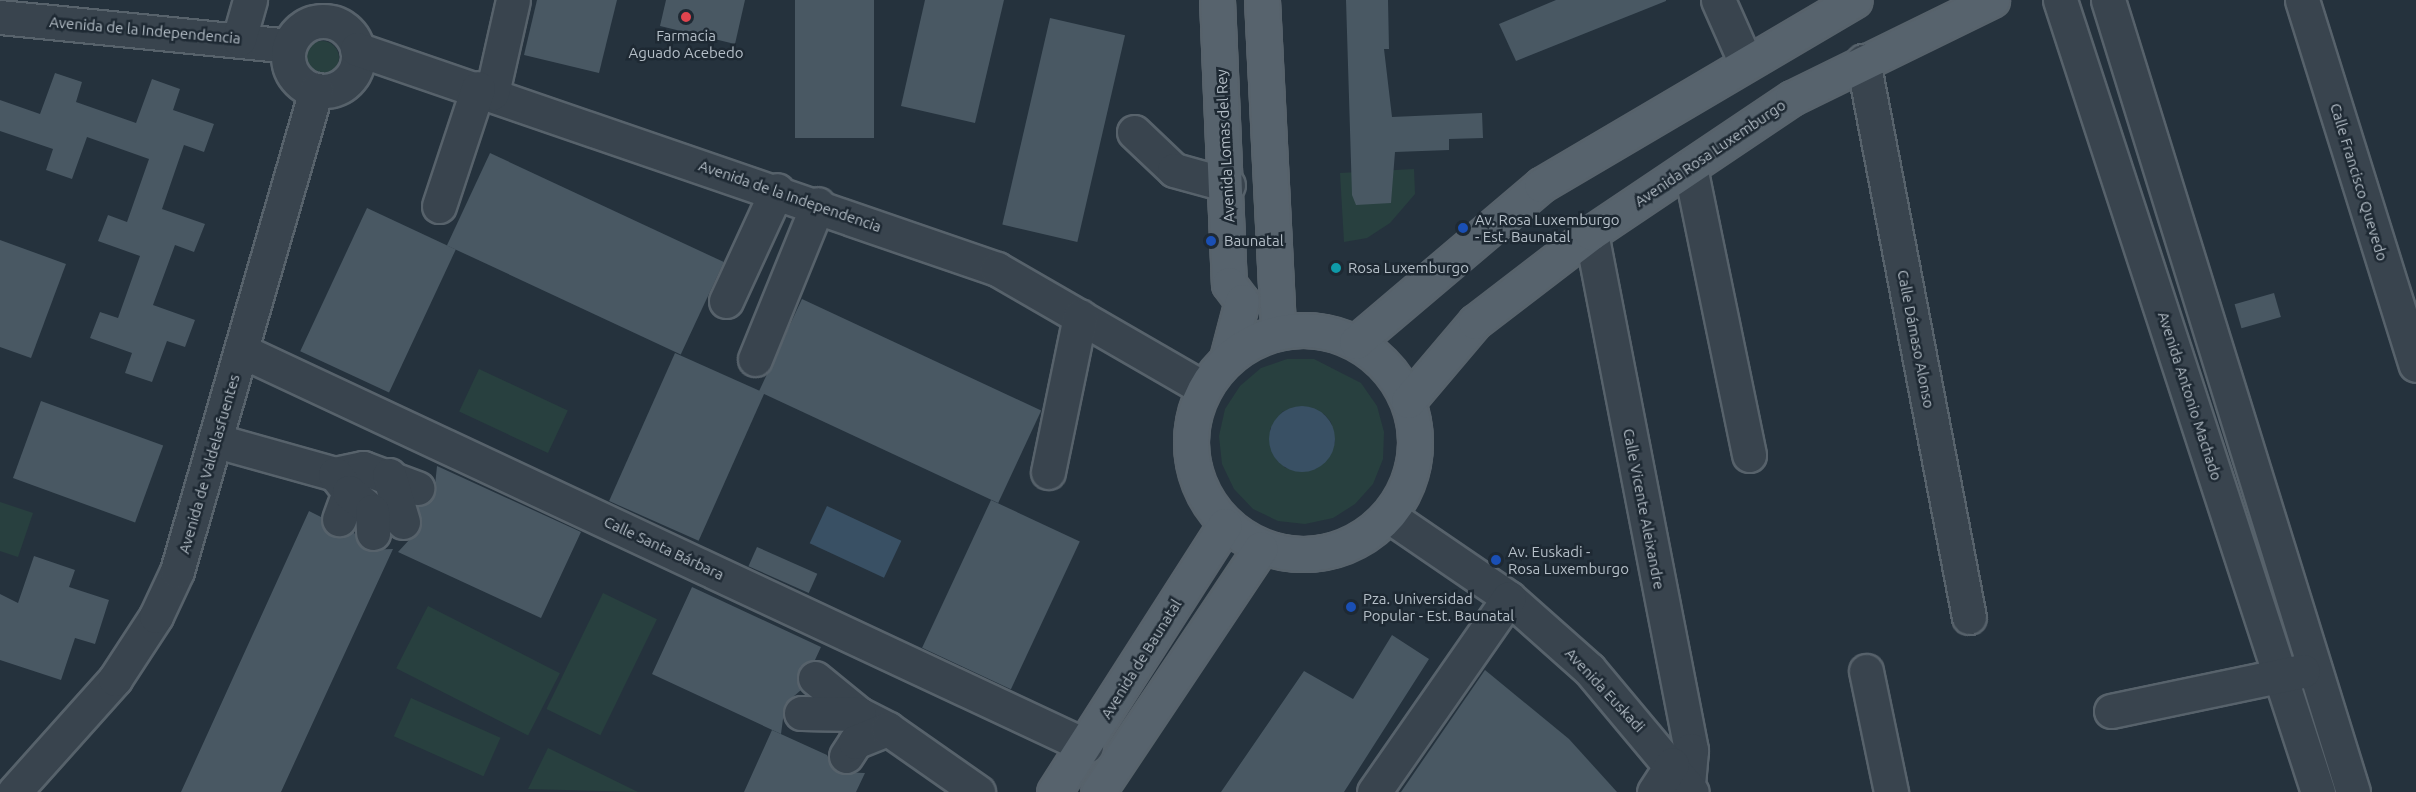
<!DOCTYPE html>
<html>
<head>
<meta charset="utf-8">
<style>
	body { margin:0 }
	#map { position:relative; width:2416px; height:792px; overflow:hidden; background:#25323d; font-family:Ubuntu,sans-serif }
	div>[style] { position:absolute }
	.green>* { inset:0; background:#28403f; transform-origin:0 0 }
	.round { border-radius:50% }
	.water>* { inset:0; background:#395064; transform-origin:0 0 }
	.building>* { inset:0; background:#495863; transform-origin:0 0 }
	.roads { filter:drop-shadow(2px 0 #57626b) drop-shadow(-2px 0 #57626b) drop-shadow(0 2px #57626b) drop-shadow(0 -2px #57626b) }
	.minor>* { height:33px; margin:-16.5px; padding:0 16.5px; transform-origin:16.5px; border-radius:16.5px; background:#39444e }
	.minor>.ring { margin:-16.5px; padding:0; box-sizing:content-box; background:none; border:33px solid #39444e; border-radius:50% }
	.major>* { height:33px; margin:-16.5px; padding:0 16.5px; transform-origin:16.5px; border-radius:16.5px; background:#57636d }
	.major>.ring { margin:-16.5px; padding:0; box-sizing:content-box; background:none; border:33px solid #57636d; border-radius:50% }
	.dots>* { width:16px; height:16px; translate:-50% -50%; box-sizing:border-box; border:3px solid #1e2933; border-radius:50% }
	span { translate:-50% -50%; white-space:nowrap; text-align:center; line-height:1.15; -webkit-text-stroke:5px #1e2933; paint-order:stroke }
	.street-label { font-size:15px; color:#b5bfc8 }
	.poi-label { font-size:15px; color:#b5bfc8 }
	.left { translate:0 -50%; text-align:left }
</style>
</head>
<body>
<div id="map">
	<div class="green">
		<div class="round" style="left:305px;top:41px;width:34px;height:34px"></div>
		<div style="clip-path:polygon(1414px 169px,1415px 194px,1390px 223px,1367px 238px,1344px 242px,1340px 173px)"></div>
		<div style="clip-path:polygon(evenodd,1287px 359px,1314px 359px,1361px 383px,1377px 406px,1384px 432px,1383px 459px,1373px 484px,1355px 504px,1333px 518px,1305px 524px,1278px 521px,1253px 509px,1234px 489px,1222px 464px,1219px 436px,1225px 409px,1240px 386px,1261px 368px,1287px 359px,1283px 411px,1324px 414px,1331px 422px,1335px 443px,1316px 469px,1285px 468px,1270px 429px,1283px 411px)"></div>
		<div style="left:479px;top:369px;width:98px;height:47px;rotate:25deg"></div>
		<div style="clip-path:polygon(0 502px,33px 513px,18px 557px,0 551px)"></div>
		<div style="left:603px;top:593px;width:60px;height:129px;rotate:26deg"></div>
		<div style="left:428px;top:606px;width:148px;height:70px;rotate:27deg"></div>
		<div style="left:411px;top:698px;width:98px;height:42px;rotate:24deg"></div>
		<div style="clip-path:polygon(548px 748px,638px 792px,528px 789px)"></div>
	</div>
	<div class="water">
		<div class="round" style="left:1269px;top:406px;width:66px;height:66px"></div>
		<div style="left:827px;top:506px;width:82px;height:41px;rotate:25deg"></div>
	</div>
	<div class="building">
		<div style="clip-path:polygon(537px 0,617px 0,599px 73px,524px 55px)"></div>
		<div style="clip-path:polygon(666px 0,745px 0,735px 44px,660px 26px)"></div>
		<div style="left:795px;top:0;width:79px;height:138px"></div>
		<div style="clip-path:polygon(925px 0,1004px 0,975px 123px,901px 106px)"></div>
		<div style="clip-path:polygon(1346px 0,1388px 0,1389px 49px,1384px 49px,1392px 117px,1482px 113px,1483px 138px,1449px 139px,1449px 150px,1395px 152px,1391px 203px,1356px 205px,1352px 195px)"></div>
		<div style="clip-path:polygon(1556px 0,1666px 0,1666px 1px,1516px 61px,1499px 24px)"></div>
		<div style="left:1050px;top:18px;width:77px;height:212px;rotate:13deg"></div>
		<div style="clip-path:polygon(55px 73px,82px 82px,76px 102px,136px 123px,152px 79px,180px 89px,173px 110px,214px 124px,204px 152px,184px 145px,162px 209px,205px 224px,194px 252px,175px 245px,153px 305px,195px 320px,185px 347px,167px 341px,152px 382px,125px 373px,132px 353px,90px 338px,100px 312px,118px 318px,140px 256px,98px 241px,108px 215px,127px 222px,149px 159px,87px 137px,72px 179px,46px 170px,53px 149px,0 131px,0 100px,40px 114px)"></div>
		<div style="left:490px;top:153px;width:258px;height:102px;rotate:25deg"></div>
		<div style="left:367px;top:208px;width:98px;height:158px;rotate:25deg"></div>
		<div style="clip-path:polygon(0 240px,66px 264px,31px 358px,0 347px)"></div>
		<div style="left:2274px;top:293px;width:25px;height:41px;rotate:74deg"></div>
		<div style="left:802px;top:299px;width:264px;height:102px;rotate:25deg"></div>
		<div style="left:675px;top:353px;width:98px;height:162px;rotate:24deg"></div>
		<div style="left:41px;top:401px;width:130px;height:82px;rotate:20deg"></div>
		<div style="clip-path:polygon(437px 466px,581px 532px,541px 618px,398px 552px,421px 527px,418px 507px,434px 495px)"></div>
		<div style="left:991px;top:500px;width:98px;height:163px;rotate:25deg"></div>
		<div style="clip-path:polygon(309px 511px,321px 517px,332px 536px,353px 531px,365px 550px,393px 549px,326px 694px,281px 792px,181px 792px)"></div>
		<div style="left:757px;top:547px;width:66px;height:21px;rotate:24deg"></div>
		<div style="clip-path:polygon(34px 556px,75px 570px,69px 587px,109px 600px,95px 644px,75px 638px,61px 680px,0 660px,0 594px,18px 603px)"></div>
		<div style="clip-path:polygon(692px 587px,821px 647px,815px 660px,800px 667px,801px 690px,785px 704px,781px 734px,652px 674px)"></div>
		<div style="clip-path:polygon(1392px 635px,1429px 659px,1344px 792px,1221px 792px,1304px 671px,1353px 699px)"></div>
		<div style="clip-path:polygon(1485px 670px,1569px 739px,1617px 792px,1401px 792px)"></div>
		<div style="clip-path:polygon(772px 730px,827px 755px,836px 772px,865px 773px,856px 792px,744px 792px)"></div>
	</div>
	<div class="roads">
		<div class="minor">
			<div style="left:1718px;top:0;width:67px;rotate:66.1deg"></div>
			<div style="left:2060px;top:0;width:833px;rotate:71.96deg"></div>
			<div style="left:2108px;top:0;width:829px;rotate:72.81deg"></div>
			<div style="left:2302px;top:0;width:382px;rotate:72.7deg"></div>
			<div style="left:0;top:17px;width:290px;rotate:5.7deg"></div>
			<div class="ring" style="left:288px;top:21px;width:37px;height:37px"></div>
			<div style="left:239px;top:39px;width:41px;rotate:-74.2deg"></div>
			<div style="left:357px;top:49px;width:677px;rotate:18.97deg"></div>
			<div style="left:997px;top:269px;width:238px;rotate:30deg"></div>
			<div style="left:1863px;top:61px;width:566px;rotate:79.21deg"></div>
			<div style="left:492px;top:93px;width:95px;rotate:-77.3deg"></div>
			<div style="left:1134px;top:132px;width:55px;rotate:43.5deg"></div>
			<div style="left:1174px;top:170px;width:56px;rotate:15.5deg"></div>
			<div style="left:1690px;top:167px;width:294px;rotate:78.4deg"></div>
			<div style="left:439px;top:206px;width:124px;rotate:-71.7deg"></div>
			<div style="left:1591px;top:233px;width:527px;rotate:79.05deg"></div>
			<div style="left:1691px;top:750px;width:35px;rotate:95deg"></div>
			<div style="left:726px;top:301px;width:122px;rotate:-65.3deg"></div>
			<div style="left:242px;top:351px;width:932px;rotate:25.08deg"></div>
			<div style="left:755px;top:359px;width:167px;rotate:-67.9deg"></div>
			<div style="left:217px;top:441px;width:123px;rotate:15.6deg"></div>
			<div style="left:335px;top:474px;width:29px;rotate:-12deg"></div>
			<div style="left:363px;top:468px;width:58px;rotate:20.3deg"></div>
			<div style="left:1048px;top:472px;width:159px;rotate:-78.4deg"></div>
			<div style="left:335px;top:474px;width:23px;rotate:52deg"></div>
			<div style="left:349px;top:492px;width:29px;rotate:110deg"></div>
			<div style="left:389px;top:475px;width:49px;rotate:73.4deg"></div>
			<div style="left:349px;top:492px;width:30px;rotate:40deg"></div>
			<div style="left:372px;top:511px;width:22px;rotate:87deg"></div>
			<div style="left:1389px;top:516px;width:145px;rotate:34.3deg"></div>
			<div style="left:1509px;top:598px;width:107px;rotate:41.6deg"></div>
			<div style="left:1589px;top:669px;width:160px;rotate:50.1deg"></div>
			<div style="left:1866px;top:671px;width:124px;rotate:78.3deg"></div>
			<div style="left:815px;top:678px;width:57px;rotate:39.3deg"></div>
			<div style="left:859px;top:714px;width:33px;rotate:27deg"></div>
			<div style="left:2111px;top:711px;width:196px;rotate:-11.8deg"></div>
			<div style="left:801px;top:713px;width:58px;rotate:1deg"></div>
			<div style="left:846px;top:756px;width:17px;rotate:-57deg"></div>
			<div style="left:855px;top:742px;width:35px;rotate:-22deg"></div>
			<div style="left:888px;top:729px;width:110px;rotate:35deg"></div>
			<div style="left:14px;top:792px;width:152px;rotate:-48.2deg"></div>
			<div style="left:115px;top:679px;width:75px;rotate:-56.9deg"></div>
			<div style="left:156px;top:616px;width:50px;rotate:-65deg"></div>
			<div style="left:177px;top:571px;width:501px;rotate:-73.88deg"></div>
			<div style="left:1374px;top:792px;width:236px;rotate:-55.2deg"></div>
			<div style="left:1654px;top:792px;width:33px;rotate:-57deg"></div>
		</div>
		<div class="major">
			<div style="left:1217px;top:0;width:284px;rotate:87.6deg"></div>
			<div style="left:1229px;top:284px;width:21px;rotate:53deg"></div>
			<div style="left:1242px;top:301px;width:59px;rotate:104.7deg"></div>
			<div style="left:1262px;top:0;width:331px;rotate:87.2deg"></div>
			<div class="ring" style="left:1191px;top:330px;width:191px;height:191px"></div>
			<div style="left:1356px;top:342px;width:243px;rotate:-40.3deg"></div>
			<div style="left:1541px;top:185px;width:364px;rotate:-30.5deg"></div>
			<div style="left:1408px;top:401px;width:104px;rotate:-49.7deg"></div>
			<div style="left:1475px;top:322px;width:146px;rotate:-37.5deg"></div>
			<div style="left:1591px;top:233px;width:242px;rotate:-33.9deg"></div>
			<div style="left:1792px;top:98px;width:223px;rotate:-26.1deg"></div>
			<div style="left:1054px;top:792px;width:317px;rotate:-57.4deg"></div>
			<div style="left:1098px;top:792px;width:293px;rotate:-56.3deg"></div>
		</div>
	</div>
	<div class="dots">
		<div style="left:686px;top:17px;background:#e0444e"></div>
		<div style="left:1463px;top:228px;background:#1a4fb4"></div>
		<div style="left:1211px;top:241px;background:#1a4fb4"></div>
		<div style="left:1336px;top:268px;background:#0f9aa8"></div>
		<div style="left:1496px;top:560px;background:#1a4fb4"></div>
		<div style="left:1351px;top:607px;background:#1a4fb4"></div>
	</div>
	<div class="street-label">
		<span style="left:145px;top:30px;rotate:5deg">Avenida de la Independencia</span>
		<span style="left:1225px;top:146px;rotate:-93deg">Avenida Lomas del Rey</span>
		<span style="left:1710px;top:153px;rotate:-34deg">Avenida Rosa Luxemburgo</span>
		<span style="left:2359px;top:182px;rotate:73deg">Calle Francisco Quevedo</span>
		<span style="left:790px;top:196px;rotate:19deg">Avenida de la Independencia</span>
		<span style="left:1916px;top:339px;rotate:79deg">Calle Dámaso Alonso</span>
		<span style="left:2190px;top:396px;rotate:72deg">Avenida Antonio Machado</span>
		<span style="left:209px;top:464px;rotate:-74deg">Avenida de Valdelasfuentes</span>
		<span style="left:1644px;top:509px;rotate:79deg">Calle Vicente Aleixandre</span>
		<span style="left:664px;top:548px;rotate:25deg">Calle Santa Bárbara</span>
		<span style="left:1141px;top:659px;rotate:-58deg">Avenida de Baunatal</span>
		<span style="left:1605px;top:690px;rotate:47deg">Avenida Euskadi</span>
	</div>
	<div class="poi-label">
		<span style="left:686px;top:44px">Farmacia<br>Aguado Acebedo</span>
		<span class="left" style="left:1475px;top:228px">Av. Rosa Luxemburgo<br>- Est. Baunatal</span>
		<span class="left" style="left:1224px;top:241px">Baunatal</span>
		<span class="left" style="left:1348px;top:268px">Rosa Luxemburgo</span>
		<span class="left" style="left:1508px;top:560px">Av. Euskadi -<br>Rosa Luxemburgo</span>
		<span class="left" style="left:1363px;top:607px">Pza. Universidad<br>Popular - Est. Baunatal</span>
	</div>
</div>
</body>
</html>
